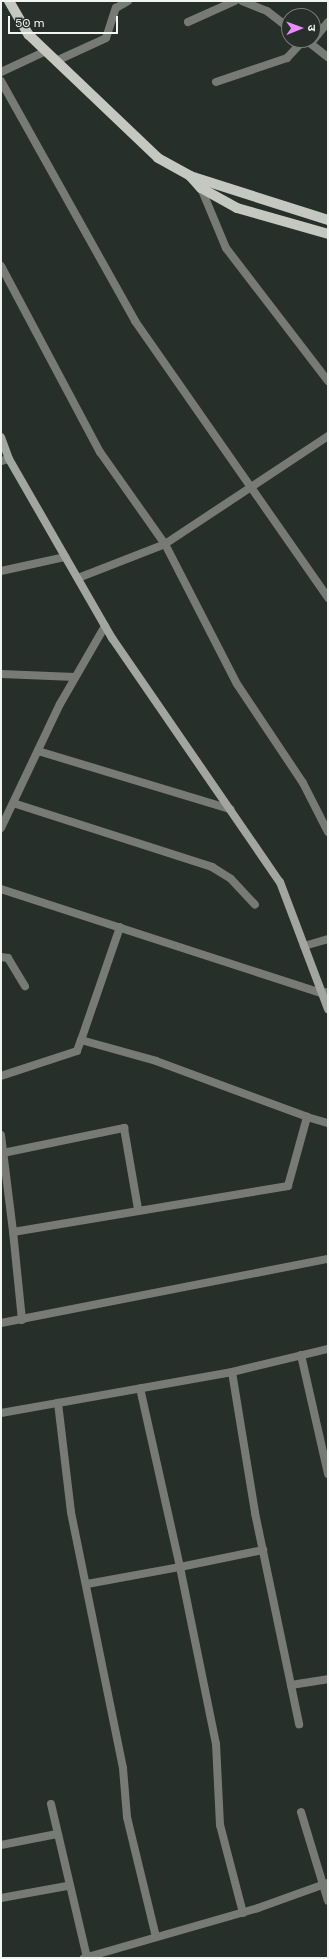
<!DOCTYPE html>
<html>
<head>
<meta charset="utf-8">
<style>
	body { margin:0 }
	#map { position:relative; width:329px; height:1959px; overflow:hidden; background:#272f2a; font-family:"DM Sans","Noto Sans Devanagari",sans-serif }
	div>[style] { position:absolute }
	.street>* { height:8px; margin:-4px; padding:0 4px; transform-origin:4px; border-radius:4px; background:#787a76 }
	.secondary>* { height:8px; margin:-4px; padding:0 4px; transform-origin:4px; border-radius:4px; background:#a3a6a0 }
	.primary>* { height:10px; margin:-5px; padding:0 5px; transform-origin:5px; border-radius:5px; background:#c4c8c0 }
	span { translate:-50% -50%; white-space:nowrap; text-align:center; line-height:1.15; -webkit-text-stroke:3px #272f2a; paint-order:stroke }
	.frame { position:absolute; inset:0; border:2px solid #f0f5f2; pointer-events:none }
	.north { position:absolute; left:281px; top:8px; width:40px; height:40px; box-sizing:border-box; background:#272f2a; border:1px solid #777e7a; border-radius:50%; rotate:89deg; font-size:11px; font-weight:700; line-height:16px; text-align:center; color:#f0f5f2 }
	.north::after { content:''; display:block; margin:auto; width:14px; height:18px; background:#e98dfe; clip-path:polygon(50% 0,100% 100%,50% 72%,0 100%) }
	.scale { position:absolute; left:8px; top:16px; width:110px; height:18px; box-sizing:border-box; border:2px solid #f0f5f2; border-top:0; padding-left:5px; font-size:12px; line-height:14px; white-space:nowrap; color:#f0f5f2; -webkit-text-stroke:3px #272f2a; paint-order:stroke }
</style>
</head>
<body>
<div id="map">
	<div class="street">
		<div style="left:242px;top:1px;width:27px;rotate:22deg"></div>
		<div style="left:267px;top:11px;width:28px;rotate:38deg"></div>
		<div style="left:188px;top:22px;width:51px;rotate:-24.1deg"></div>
		<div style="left:306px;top:40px;width:28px;rotate:38deg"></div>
		<div style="left:311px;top:43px;width:27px;rotate:-51deg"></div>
		<div style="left:56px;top:61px;width:55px;rotate:-24.7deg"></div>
		<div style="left:106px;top:38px;width:32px;rotate:-72deg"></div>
		<div style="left:116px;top:8px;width:14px;rotate:-30deg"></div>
		<div style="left:1px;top:72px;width:50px;rotate:-25deg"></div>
		<div style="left:1px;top:81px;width:275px;rotate:60.8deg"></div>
		<div style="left:135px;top:321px;width:338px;rotate:55.1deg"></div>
		<div style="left:216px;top:82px;width:75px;rotate:-18.7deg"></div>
		<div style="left:287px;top:58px;width:25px;rotate:-47deg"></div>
		<div style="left:201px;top:188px;width:65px;rotate:67.4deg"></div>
		<div style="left:226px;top:248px;width:168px;rotate:52.5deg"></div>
		<div style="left:1px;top:266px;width:211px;rotate:62deg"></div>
		<div style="left:100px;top:452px;width:113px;rotate:54.8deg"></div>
		<div style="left:165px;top:544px;width:196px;rotate:-33.5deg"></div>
		<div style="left:1px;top:461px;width:8px;rotate:-14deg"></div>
		<div style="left:1px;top:571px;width:66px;rotate:-12.3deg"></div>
		<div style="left:78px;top:578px;width:93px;rotate:-21.3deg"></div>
		<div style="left:165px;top:544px;width:157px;rotate:62.8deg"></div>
		<div style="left:237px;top:684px;width:119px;rotate:56.3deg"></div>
		<div style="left:303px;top:783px;width:55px;rotate:63deg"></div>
		<div style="left:1px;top:674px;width:74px;rotate:2.3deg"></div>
		<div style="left:38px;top:751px;width:201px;rotate:16.8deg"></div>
		<div style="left:13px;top:803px;width:209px;rotate:17.8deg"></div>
		<div style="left:212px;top:867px;width:22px;rotate:32deg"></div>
		<div style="left:231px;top:879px;width:35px;rotate:47deg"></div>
		<div style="left:1px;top:828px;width:137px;rotate:-64.6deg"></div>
		<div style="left:60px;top:704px;width:90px;rotate:-60deg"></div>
		<div style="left:1px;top:889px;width:337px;rotate:18deg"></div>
		<div style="left:322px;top:993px;width:6px;rotate:-9deg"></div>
		<div style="left:120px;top:927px;width:120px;rotate:109deg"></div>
		<div style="left:81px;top:1040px;width:78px;rotate:15.6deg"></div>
		<div style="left:156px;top:1061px;width:161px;rotate:20.3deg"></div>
		<div style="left:304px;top:946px;width:25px;rotate:-16deg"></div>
		<div style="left:1px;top:957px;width:7px;rotate:8deg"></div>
		<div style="left:8px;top:958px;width:33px;rotate:59deg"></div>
		<div style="left:1px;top:1076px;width:80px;rotate:-18.2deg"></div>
		<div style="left:77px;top:1051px;width:12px;rotate:-70deg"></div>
		<div style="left:1px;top:1135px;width:98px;rotate:82.9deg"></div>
		<div style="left:3px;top:1153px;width:124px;rotate:-11.7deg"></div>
		<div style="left:124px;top:1128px;width:82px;rotate:80.2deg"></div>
		<div style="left:22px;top:1320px;width:88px;rotate:-95.8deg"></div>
		<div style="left:13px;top:1232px;width:279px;rotate:-9.5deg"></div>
		<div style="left:288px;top:1186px;width:72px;rotate:-74.6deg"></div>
		<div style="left:307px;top:1117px;width:22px;rotate:16deg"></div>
		<div style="left:1px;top:1323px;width:333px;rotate:-11.1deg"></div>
		<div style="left:301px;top:1355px;width:122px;rotate:77.2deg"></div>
		<div style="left:232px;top:1372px;width:143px;rotate:80.7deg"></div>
		<div style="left:255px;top:1513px;width:216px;rotate:78.2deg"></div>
		<div style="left:1px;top:1413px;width:58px;rotate:-10deg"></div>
		<div style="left:87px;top:1584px;width:95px;rotate:-10.4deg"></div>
		<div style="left:180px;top:1567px;width:183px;rotate:-102.6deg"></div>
		<div style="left:291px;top:1685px;width:37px;rotate:-9deg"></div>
		<div style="left:51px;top:1804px;width:157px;rotate:76.8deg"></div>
		<div style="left:301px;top:1812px;width:93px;rotate:73.1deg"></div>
		<div style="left:1px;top:1845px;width:57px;rotate:-11.1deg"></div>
		<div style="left:1px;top:1898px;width:67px;rotate:-10.3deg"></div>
		<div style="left:243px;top:1913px;width:91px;rotate:-104.6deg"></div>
		<div style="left:220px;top:1825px;width:81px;rotate:-92.8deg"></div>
		<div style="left:216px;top:1744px;width:181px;rotate:-101.5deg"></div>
		<div style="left:180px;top:1567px;width:85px;rotate:-11.6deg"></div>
		<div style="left:156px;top:1937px;width:123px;rotate:-103.6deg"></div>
		<div style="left:127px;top:1817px;width:49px;rotate:-94.7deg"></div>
		<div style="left:123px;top:1768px;width:261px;rotate:-101.5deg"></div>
		<div style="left:71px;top:1512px;width:110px;rotate:-96.8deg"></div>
		<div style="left:58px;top:1403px;width:177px;rotate:-10.1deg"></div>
		<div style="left:232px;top:1372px;width:99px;rotate:-13.5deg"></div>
		<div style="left:84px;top:1958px;width:181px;rotate:-16deg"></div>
		<div style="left:258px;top:1908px;width:74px;rotate:-19.7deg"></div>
	</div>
	<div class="secondary">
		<div style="left:1px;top:437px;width:23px;rotate:70deg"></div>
		<div style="left:9px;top:459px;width:207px;rotate:60.1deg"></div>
		<div style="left:112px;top:638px;width:296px;rotate:55.5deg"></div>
		<div style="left:280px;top:882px;width:136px;rotate:69.3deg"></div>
	</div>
	<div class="primary">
		<div style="left:9px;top:1px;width:39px;rotate:60deg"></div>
		<div style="left:29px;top:35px;width:178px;rotate:43.6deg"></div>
		<div style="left:158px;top:158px;width:37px;rotate:29deg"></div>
		<div style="left:190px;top:176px;width:145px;rotate:17.7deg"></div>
		<div style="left:191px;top:177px;width:15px;rotate:48deg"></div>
		<div style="left:201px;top:188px;width:41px;rotate:29.1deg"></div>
		<div style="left:237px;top:208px;width:95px;rotate:15.9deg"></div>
	</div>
	<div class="frame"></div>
	<div class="north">उ</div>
	<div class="scale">50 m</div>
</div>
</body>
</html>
